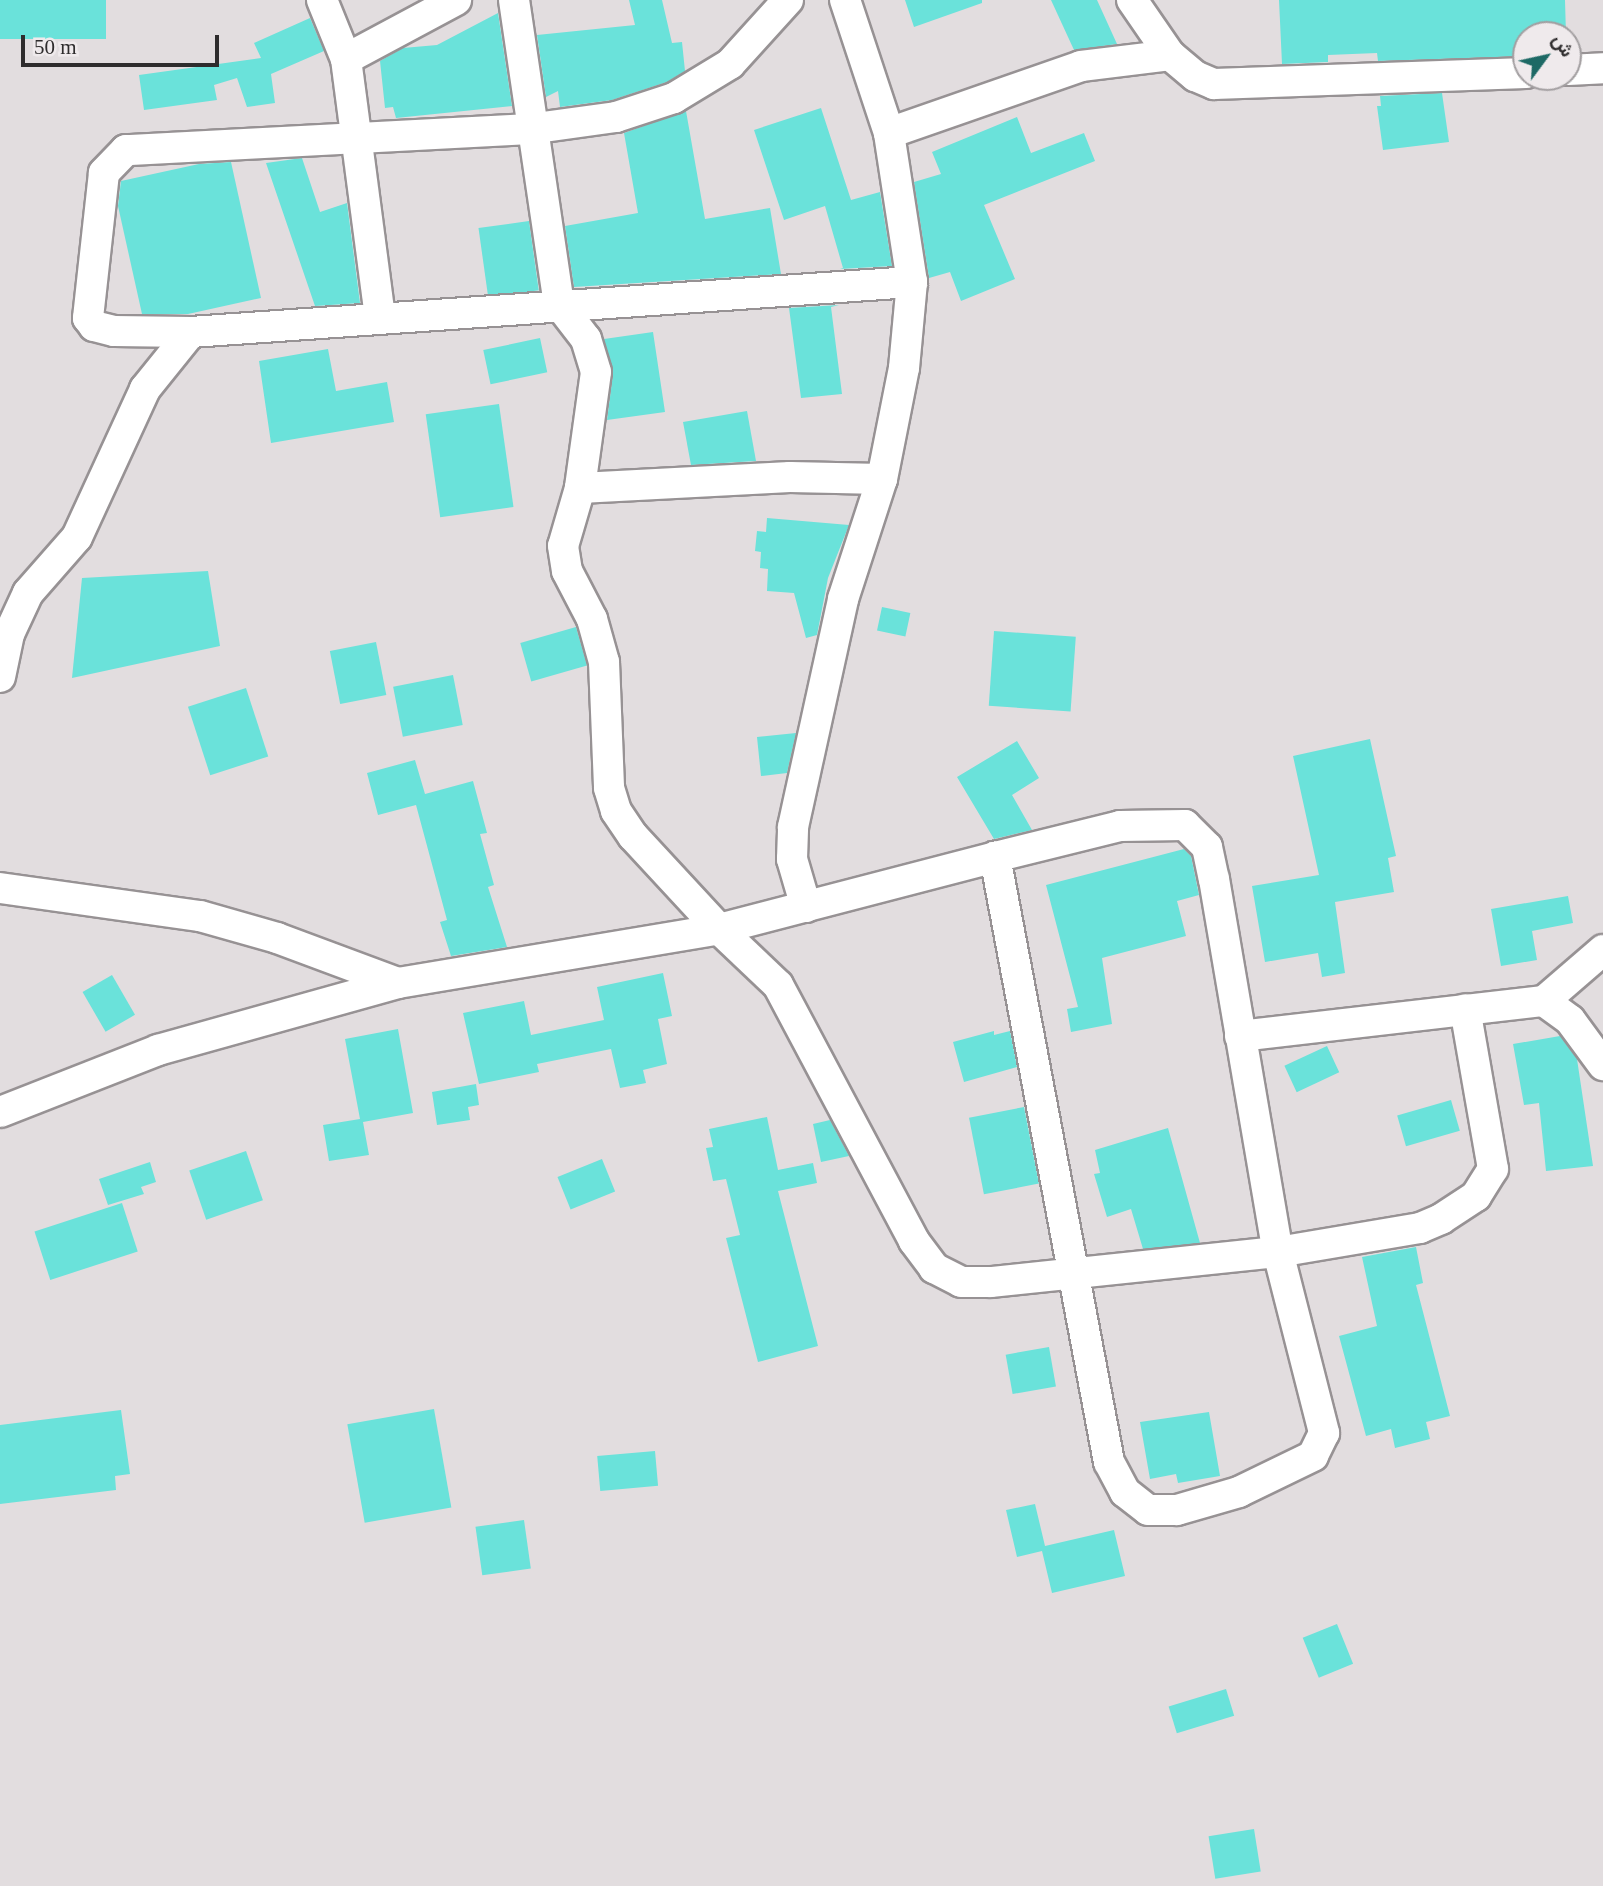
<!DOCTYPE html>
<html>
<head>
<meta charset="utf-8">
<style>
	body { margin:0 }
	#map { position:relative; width:1603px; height:1886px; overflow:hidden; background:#e2dddf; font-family:"Times New Roman",Vazirmatn,serif }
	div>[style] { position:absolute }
	.building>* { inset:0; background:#6ae2da; transform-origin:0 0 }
	.roads { filter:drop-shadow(2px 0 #979294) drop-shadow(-2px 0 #979294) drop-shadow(0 2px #979294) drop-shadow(0 -2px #979294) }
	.minor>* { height:30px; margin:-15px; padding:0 15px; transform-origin:15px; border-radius:15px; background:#fff }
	span { translate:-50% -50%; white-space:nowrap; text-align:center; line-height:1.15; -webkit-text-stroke:5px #efeaec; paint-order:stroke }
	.north { position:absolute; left:1512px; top:21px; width:70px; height:70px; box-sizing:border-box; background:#efeaec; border:2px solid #a29ea0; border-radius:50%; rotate:57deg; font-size:19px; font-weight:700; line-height:28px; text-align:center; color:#2e2c2d }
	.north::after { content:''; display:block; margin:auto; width:24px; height:32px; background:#1d6965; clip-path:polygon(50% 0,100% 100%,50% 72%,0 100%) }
	.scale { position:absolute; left:21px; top:35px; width:198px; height:32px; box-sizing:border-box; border:4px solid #2e2c2d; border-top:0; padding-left:9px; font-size:21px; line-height:24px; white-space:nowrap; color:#2e2c2d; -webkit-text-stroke:5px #efeaec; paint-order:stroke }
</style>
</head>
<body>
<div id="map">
	<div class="building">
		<div style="left:0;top:0;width:106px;height:39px"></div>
		<div style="clip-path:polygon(629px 0,662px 0,672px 43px,682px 42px,685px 71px,667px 82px,612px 100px,560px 107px,558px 91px,546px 97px,537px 35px,635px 25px)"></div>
		<div style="clip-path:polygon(905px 0,982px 0,982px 3px,914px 27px)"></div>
		<div style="clip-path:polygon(1051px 0,1097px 0,1117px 44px,1074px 50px)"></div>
		<div style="clip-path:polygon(1279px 0,1565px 0,1566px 35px,1526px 35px,1526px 56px,1378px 61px,1377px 53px,1328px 55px,1328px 62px,1282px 64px)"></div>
		<div style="clip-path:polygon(498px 13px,512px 106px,396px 118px,393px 107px,385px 108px,380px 61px,403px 48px,437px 45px)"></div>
		<div style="clip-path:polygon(310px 18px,324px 51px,271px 74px,275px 103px,247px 107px,237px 78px,214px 85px,217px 100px,144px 110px,139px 75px,261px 58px,254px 43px)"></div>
		<div style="clip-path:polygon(1442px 93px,1449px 142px,1383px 150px,1377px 106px,1381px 106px,1380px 96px)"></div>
		<div style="clip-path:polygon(821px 108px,851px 200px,880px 192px,892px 266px,840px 269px,843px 268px,825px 206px,784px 220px,754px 130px)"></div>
		<div style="clip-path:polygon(686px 111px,705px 219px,770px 208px,781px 274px,574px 287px,565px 226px,638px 213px,624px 133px)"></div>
		<div style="clip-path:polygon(1017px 117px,1031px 153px,1084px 133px,1095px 161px,984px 205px,1015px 279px,961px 301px,950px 272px,929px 278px,914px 182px,941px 174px,932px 152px)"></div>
		<div style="clip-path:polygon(302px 158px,320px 212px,347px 203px,360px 303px,315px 306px,266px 163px)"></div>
		<div style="clip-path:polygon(231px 162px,261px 298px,188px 314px,142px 314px,118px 206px,121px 181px,199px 164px)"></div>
		<div style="left:529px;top:221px;width:70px;height:51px;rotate:82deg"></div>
		<div style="clip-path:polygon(839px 305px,831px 307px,842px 394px,801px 398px,789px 308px)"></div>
		<div style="clip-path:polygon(653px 332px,665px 412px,607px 420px,613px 374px,604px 339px)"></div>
		<div style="left:540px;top:338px;width:35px;height:58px;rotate:78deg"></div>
		<div style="clip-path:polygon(328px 349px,336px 391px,387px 382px,394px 422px,271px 443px,259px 361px)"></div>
		<div style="left:499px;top:404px;width:104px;height:74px;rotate:82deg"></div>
		<div style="clip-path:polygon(747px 411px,756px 461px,691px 465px,683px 422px)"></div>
		<div style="clip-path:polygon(767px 518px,849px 525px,828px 578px,817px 635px,806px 638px,794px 593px,767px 591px,768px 569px,760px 568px,761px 552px,755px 551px,757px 531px,766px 532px)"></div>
		<div style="clip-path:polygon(208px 571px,220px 646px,72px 678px,82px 578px)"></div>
		<div style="left:882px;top:607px;width:29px;height:24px;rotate:12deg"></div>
		<div style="left:576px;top:627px;width:40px;height:58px;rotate:74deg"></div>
		<div style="left:994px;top:631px;width:82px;height:75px;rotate:4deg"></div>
		<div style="left:376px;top:642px;width:54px;height:47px;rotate:79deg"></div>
		<div style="left:453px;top:675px;width:51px;height:61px;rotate:79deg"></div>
		<div style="left:246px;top:688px;width:72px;height:61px;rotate:72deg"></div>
		<div style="clip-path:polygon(796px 733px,787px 773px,761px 776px,757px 737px)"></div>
		<div style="clip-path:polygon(1370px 739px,1396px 856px,1388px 858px,1394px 892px,1335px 902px,1345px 973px,1322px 977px,1318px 953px,1265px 962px,1252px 886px,1319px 875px,1293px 756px)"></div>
		<div style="clip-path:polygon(1017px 741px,1039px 778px,1012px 795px,1032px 830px,994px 839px,957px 777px)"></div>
		<div style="clip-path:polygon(415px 760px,425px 794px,473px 781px,487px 833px,480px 834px,494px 885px,488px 887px,507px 947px,451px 956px,440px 922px,447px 920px,416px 805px,378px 815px,367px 773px)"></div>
		<div style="clip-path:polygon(1184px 849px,1191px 856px,1199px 895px,1177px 901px,1186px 936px,1102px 958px,1112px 1024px,1071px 1032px,1067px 1009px,1078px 1007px,1046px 885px)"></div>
		<div style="clip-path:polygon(1568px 896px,1573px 923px,1532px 931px,1537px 960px,1501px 966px,1491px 909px)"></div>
		<div style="clip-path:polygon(663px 973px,672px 1016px,658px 1019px,667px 1064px,643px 1070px,646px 1083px,620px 1088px,611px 1049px,537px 1064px,539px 1072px,479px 1084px,463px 1013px,524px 1001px,531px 1035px,604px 1020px,597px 987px)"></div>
		<div style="left:112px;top:975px;width:46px;height:34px;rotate:60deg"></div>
		<div style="clip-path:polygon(398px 1029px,413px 1113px,363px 1122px,369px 1155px,329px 1161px,323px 1125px,360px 1119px,345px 1039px)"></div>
		<div style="clip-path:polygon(994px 1031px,994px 1035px,1010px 1031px,1017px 1067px,964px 1082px,953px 1042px)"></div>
		<div style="clip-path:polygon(1560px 1036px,1577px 1059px,1593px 1166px,1546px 1171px,1539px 1103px,1524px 1105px,1513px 1044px)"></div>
		<div style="left:1327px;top:1046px;width:29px;height:47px;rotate:65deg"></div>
		<div style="clip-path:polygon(476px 1084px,479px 1105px,468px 1107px,470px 1120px,437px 1125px,432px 1092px)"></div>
		<div style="left:1451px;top:1100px;width:32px;height:56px;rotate:74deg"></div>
		<div style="left:1024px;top:1107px;width:78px;height:56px;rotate:79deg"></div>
		<div style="clip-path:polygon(767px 1117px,778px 1170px,813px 1163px,817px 1183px,778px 1191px,818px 1346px,758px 1362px,726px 1238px,740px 1235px,726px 1179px,713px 1181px,706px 1148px,713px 1147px,709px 1129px)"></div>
		<div style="clip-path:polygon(830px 1120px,849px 1156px,821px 1162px,813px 1124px)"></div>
		<div style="clip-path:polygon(1168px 1128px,1200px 1243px,1143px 1249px,1131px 1209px,1107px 1217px,1094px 1174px,1100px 1173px,1095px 1150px)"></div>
		<div style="left:246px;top:1151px;width:52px;height:60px;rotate:71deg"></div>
		<div style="left:602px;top:1159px;width:35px;height:48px;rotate:68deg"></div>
		<div style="clip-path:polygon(150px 1162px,156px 1182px,141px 1187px,144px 1194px,108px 1205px,99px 1179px)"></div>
		<div style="left:122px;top:1203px;width:51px;height:92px;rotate:72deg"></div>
		<div style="clip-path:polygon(1416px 1247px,1423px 1283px,1416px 1285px,1450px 1416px,1426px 1422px,1430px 1439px,1395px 1448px,1391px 1429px,1366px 1436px,1339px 1336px,1377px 1326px,1362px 1257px)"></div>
		<div style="left:1049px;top:1347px;width:40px;height:44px;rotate:80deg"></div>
		<div style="left:434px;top:1409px;width:100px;height:88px;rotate:80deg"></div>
		<div style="clip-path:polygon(121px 1410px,130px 1474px,115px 1476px,116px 1490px,0 1504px,0 1425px)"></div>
		<div style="clip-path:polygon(1209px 1412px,1220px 1476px,1178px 1483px,1176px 1474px,1150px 1479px,1140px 1422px)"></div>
		<div style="left:655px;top:1451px;width:35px;height:58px;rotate:85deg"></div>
		<div style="clip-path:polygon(1035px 1504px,1045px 1546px,1114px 1530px,1125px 1576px,1052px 1593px,1042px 1551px,1017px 1557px,1006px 1510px)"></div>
		<div style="left:524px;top:1520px;width:49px;height:49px;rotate:82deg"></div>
		<div style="left:1337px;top:1624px;width:43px;height:37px;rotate:68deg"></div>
		<div style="left:1226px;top:1689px;width:28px;height:60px;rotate:73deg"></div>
		<div style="left:1254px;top:1829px;width:43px;height:46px;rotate:81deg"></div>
	</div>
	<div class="roads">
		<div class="minor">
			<div style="left:322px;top:0;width:64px;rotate:67.9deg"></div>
			<div style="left:346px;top:59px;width:125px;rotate:-28.2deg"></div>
			<div style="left:514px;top:0;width:307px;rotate:81.6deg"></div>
			<div style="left:559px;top:304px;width:44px;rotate:52.4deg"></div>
			<div style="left:586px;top:339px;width:34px;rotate:73deg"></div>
			<div style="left:596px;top:372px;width:117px;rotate:97.9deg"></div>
			<div style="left:580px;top:488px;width:60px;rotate:106.3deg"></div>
			<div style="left:563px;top:546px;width:25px;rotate:81deg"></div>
			<div style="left:567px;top:571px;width:54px;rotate:62.5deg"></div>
			<div style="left:592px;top:619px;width:45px;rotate:74.4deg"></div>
			<div style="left:604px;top:662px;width:126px;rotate:87.7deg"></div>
			<div style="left:609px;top:788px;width:24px;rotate:73deg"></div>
			<div style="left:616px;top:811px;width:30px;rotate:56deg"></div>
			<div style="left:633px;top:836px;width:127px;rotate:47.2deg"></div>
			<div style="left:719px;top:929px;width:81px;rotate:43.5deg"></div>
			<div style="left:778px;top:985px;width:290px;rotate:62deg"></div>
			<div style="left:914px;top:1241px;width:34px;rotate:53deg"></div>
			<div style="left:934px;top:1268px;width:30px;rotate:27deg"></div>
			<div style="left:961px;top:1282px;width:30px"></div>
			<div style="left:991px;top:1282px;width:289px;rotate:-6deg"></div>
			<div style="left:1278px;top:1252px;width:144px;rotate:-9.6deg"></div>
			<div style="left:1420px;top:1228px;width:23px;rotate:-23deg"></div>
			<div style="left:1441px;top:1219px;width:42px;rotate:-33.3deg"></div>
			<div style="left:1476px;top:1196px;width:32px;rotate:-58deg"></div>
			<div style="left:1493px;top:1169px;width:162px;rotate:-99.9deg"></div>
			<div style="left:788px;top:0;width:86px;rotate:132.2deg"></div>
			<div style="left:730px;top:64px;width:66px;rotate:148.7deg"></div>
			<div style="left:674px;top:98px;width:61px;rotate:161.9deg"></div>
			<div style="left:616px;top:117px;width:87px;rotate:172.1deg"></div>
			<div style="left:530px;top:129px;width:405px;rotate:177deg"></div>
			<div style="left:126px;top:150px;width:32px;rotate:134deg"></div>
			<div style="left:104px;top:173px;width:146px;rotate:96.3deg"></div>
			<div style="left:88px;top:318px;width:10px;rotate:53deg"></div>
			<div style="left:94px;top:326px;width:21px;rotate:14deg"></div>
			<div style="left:114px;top:331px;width:77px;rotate:0.7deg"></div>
			<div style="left:191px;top:332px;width:723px;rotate:-3.97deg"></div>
			<div style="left:1132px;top:0;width:67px;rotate:55.4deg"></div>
			<div style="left:1170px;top:55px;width:33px;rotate:40deg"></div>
			<div style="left:1195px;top:76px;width:21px;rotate:23deg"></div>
			<div style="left:1214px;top:84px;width:312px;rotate:-2deg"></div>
			<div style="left:346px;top:59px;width:262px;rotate:82.5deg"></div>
			<div style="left:1568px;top:70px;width:35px;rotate:-3deg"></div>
			<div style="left:889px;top:133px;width:203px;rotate:-19.2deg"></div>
			<div style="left:1081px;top:66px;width:90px;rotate:-7deg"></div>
			<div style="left:580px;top:488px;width:210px;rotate:-3deg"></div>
			<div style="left:790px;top:477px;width:92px;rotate:1.2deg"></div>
			<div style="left:0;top:677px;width:44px;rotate:-78.2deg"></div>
			<div style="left:9px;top:634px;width:45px;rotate:-65.1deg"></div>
			<div style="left:28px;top:593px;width:74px;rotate:-48.8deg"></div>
			<div style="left:77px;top:537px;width:163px;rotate:-65.3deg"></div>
			<div style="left:145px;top:389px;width:73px;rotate:-51.1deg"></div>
			<div style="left:0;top:888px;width:202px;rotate:8deg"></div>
			<div style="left:200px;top:916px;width:80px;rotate:15.9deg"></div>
			<div style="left:277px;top:938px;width:129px;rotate:20.4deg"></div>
			<div style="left:398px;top:983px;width:326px;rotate:-9.5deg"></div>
			<div style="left:719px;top:929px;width:285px;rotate:-14.6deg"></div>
			<div style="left:995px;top:857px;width:129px;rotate:-13.9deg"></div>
			<div style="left:1120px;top:826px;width:65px;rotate:-0.9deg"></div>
			<div style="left:1185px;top:825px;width:31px;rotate:45deg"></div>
			<div style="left:1207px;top:847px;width:33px;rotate:78deg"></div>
			<div style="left:1214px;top:879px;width:378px;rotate:80.3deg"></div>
			<div style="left:1278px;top:1252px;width:187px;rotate:75.7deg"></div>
			<div style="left:1324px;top:1433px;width:25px;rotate:116deg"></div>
			<div style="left:1313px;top:1456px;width:82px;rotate:154.1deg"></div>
			<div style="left:1239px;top:1492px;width:65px;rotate:163.8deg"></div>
			<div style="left:1177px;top:1510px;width:29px;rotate:180deg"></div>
			<div style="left:1148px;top:1510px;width:29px;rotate:-142deg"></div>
			<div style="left:1125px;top:1492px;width:34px;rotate:-118deg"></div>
			<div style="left:1109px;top:1462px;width:616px;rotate:-100.67deg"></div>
			<div style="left:806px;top:907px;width:50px;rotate:-106.3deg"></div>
			<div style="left:792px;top:859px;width:32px;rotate:-88deg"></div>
			<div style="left:793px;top:827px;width:233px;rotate:-77.6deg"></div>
			<div style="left:843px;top:599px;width:126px;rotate:-72deg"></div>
			<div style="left:882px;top:479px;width:113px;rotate:-78.8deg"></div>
			<div style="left:904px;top:368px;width:86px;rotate:-84.7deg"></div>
			<div style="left:912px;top:282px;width:151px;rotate:-98.8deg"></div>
			<div style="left:889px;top:133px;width:140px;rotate:-108.3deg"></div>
			<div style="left:1544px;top:1001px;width:78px;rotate:-40.8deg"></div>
			<div style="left:1240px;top:1036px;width:306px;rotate:-6.6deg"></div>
			<div style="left:1544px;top:1001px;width:32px;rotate:36deg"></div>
			<div style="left:1570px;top:1020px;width:56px;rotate:53.7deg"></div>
			<div style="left:0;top:1112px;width:170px;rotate:-21.4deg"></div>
			<div style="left:158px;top:1050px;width:249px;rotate:-15.6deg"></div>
		</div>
	</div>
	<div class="north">ش</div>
	<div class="scale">50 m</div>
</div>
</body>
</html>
